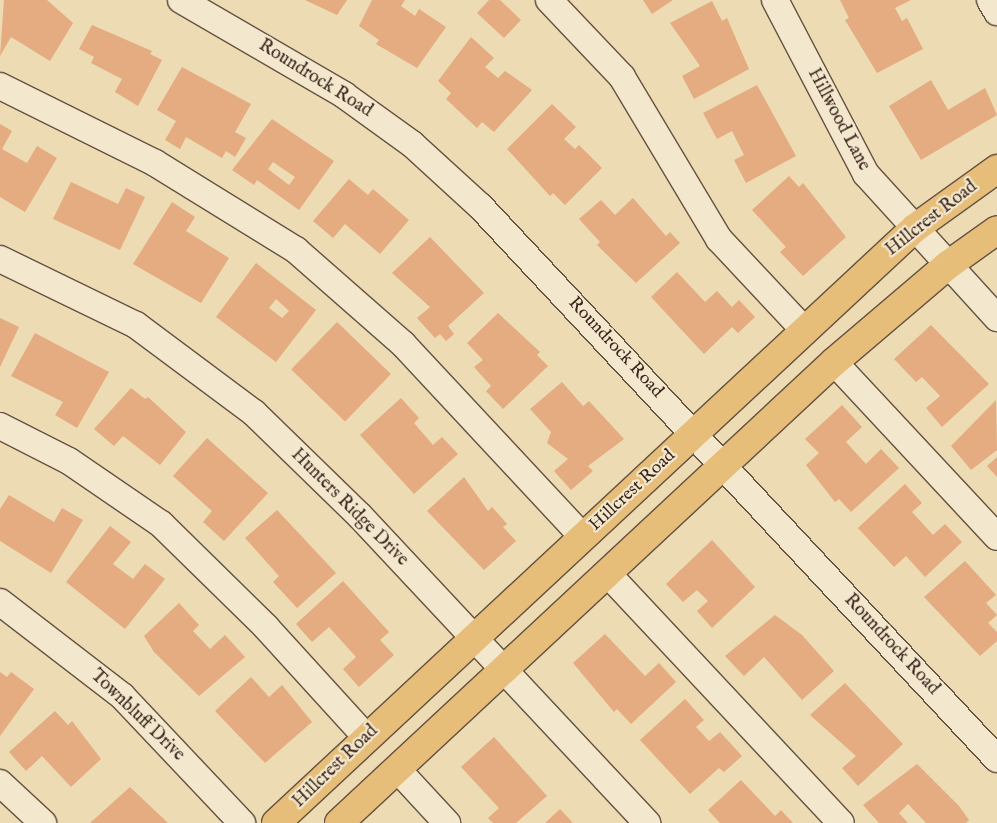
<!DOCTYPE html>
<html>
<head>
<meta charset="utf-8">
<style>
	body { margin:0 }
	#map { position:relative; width:997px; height:823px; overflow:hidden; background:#ecdbb3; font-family:"IM FELL English",serif }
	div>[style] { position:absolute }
	.building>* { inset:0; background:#e5ab81; transform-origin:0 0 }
	.roads { filter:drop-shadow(1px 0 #665242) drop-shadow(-1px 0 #665242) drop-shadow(0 1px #665242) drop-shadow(0 -1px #665242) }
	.minor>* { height:26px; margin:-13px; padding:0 13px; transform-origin:13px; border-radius:13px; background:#f3e8ce }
	.major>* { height:28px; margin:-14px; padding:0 14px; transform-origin:14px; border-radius:14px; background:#e6be7a }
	span { translate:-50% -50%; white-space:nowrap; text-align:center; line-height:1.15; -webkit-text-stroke:4.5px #f3e8ce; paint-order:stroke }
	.street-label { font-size:18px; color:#3a251d }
</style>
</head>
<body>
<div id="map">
	<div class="building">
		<div style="clip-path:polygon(4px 0,47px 0,73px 23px,50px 61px,11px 37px,0 56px)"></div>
		<div style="clip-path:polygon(305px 0,347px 0,337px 15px)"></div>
		<div style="clip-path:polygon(372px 0,405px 0,401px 6px,415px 16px,419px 9px,446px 27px,417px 68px,376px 44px,379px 40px,359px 26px)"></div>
		<div style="clip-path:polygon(489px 0,500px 0,521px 20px,504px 38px,477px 13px)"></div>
		<div style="clip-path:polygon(643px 0,673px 0,652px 14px)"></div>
		<div style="clip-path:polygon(840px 0,911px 0,895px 8px,902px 21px,907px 18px,923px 49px,877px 73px,845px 20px,849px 18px)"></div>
		<div style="clip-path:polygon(712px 1px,722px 21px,727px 18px,749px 69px,694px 99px,682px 76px,700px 66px,670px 23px)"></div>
		<div style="clip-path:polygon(92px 25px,152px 51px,150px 54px,162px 60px,138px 106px,115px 92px,122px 79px,91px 63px,94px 57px,79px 49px)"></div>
		<div style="clip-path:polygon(471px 37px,494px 58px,485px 67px,498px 78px,505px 71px,532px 90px,494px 132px,482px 122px,477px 128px,446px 99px,451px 93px,438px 81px)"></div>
		<div style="clip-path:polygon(182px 67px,251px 104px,235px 132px,246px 138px,235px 157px,226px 151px,222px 158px,186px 137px,180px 149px,165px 140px,176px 121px,157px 110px)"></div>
		<div style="clip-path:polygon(931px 80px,948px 110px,985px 88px,997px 115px,921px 160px,889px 106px)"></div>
		<div style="clip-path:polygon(757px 85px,796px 156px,746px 183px,734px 160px,744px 155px,732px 131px,717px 139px,703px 113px)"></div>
		<div style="clip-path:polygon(552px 104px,576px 127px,564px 139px,575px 149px,579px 145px,602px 168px,565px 205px,553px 193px,550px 196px,507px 149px)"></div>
		<div style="clip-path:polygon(evenodd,272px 119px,334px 161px,299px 210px,257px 180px,254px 185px,232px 170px,272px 119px,273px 162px,295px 177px,289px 185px,268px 169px,273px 162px)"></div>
		<div style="clip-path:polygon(0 124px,12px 131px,2px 149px,27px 163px,37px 146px,57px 158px,25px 212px,0 197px)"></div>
		<div style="clip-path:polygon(789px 176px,799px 187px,803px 183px,846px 237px,803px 276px,780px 252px,786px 247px,752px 210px)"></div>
		<div style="clip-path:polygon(349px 179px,368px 195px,373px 189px,409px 220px,380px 254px,345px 224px,333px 238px,313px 221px)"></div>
		<div style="clip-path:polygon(71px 182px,118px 204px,126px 188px,145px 197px,120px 250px,53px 219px)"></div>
		<div style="clip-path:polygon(633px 198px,666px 236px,670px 232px,680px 243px,636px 283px,597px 245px,600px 242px,579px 219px,601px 200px,615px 215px)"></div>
		<div style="clip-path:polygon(172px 202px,195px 217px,186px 231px,229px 258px,201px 303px,133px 264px)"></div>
		<div style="clip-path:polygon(430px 237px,484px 293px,448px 326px,454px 334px,446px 341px,440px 334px,435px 338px,417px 318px,430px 307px,392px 273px)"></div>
		<div style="clip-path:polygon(evenodd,256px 263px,316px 310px,276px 362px,216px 317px,256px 263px,276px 299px,289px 311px,282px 318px,269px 308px,276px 299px)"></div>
		<div style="clip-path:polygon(677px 272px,705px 302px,717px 291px,732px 307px,739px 300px,755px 317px,738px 333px,732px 327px,704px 354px,651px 297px)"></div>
		<div style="clip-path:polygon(498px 313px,540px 352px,537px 355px,548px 366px,503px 409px,486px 391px,491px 386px,474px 367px,483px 360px,467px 343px)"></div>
		<div style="clip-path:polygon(0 318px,19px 327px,0 367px)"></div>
		<div style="left:337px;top:322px;width:75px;height:66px;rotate:44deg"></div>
		<div style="clip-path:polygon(931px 325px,989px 384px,942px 427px,926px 408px,940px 396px,922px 377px,916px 382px,894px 359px)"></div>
		<div style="clip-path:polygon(35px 333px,109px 372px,77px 428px,55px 415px,63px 402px,11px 376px)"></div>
		<div style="clip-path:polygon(562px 382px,583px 406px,589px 401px,624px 439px,588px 466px,593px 471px,571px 490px,554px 471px,568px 459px,547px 443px,551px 432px,530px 409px)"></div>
		<div style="clip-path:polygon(131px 388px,145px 399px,148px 397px,186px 432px,160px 465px,123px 436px,114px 446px,94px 429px)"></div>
		<div style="clip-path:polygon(401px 398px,419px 418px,414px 423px,433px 445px,442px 437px,458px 454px,414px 494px,360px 435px)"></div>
		<div style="clip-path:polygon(996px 400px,997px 450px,971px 470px,951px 446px)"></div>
		<div style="clip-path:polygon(842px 405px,862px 427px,846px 442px,866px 464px,881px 449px,899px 468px,851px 512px,839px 499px,835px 502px,806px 465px,819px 453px,805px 439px)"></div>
		<div style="clip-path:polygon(207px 438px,268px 493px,224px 541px,203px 522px,212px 511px,173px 476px)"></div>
		<div style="clip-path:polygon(997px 457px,997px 477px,987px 466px)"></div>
		<div style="clip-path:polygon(464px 477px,488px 511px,492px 507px,501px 517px,507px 524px,503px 527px,516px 541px,484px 570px,427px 511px)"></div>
		<div style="clip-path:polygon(905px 484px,922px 503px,912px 512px,933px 535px,945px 524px,962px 542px,925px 577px,906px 556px,894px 567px,858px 528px)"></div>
		<div style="clip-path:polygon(9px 495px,54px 522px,62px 508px,83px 520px,51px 573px,0 541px,0 509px)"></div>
		<div style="clip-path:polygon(277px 510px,336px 573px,297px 608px,273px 582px,279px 576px,245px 538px)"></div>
		<div style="clip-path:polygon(110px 526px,131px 542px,113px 564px,133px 579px,145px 564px,165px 579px,125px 629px,66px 582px)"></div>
		<div style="clip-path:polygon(712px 540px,755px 587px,712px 628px,697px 611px,708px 601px,697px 590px,683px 602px,666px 584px)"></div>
		<div style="clip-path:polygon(965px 561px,996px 595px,986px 603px,997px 615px,988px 623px,997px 632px,997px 641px,980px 656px,924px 597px)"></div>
		<div style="clip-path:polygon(343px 581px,389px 632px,380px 640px,394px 655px,359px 687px,343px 669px,356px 657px,329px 627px,312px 642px,296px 624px)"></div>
		<div style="clip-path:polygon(179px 603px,199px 625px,193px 631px,210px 649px,225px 635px,245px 657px,199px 696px,154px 652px,144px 636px)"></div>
		<div style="clip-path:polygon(775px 615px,802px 635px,834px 671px,802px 700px,764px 657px,744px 676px,725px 656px)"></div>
		<div style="clip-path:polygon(605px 634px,645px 676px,659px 663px,676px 682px,631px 724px,617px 709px,614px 712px,573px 663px)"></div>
		<div style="clip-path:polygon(0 672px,7px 677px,11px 672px,34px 689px,0 736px)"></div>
		<div style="clip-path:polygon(251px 677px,269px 697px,282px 685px,312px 722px,265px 763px,215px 711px)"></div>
		<div style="clip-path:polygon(845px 683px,903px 744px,858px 786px,842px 768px,856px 756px,810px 715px)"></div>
		<div style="clip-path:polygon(685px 699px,704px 720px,696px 727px,709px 741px,720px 732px,742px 756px,724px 772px,719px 768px,690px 794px,640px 740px)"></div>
		<div style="clip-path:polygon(55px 711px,68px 725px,72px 721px,101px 759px,71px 787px,42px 756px,26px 771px,9px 752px)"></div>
		<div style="clip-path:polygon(494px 737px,547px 796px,516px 823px,493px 823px,488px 818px,499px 808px,461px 767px)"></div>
		<div style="clip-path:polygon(917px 764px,959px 806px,969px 820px,966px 823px,926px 823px,908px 804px,899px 813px,908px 823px,879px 823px,863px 805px)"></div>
		<div style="clip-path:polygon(741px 780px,775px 816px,781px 810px,793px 823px,720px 823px,708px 810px)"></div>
		<div style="clip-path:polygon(130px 787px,168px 823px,90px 823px)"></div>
		<div style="clip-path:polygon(560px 809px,573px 823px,545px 823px)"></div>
	</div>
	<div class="roads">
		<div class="minor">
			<div style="left:181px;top:0;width:189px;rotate:30.2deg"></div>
			<div style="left:344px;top:95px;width:84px;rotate:35.8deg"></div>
			<div style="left:412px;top:144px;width:92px;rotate:42.4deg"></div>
			<div style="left:480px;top:206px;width:757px;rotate:46.93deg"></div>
			<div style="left:549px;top:0;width:106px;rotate:46.5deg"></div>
			<div style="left:622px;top:77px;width:189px;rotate:59.1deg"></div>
			<div style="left:719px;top:239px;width:126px;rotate:46.9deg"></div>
			<div style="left:775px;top:0;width:196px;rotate:62.4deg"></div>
			<div style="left:866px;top:174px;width:195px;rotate:47.7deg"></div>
			<div style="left:990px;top:0;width:14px;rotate:60deg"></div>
			<div style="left:0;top:86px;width:173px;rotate:26.4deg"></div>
			<div style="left:155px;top:163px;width:166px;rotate:31.7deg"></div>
			<div style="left:296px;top:250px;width:142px;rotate:41.3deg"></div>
			<div style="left:403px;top:344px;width:264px;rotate:47deg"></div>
			<div style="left:0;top:259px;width:151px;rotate:25.9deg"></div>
			<div style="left:136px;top:325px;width:147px;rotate:36.7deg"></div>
			<div style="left:254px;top:413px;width:146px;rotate:44.2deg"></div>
			<div style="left:359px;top:515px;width:422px;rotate:46.9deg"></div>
			<div style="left:834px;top:362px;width:239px;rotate:47deg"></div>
			<div style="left:0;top:426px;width:77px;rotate:26.9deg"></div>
			<div style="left:69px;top:461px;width:112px;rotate:34.4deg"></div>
			<div style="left:161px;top:524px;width:147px;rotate:44.4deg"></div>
			<div style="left:266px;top:627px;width:149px;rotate:47.7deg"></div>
			<div style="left:607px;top:573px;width:342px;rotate:46.9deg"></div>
			<div style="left:0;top:602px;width:154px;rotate:37.6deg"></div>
			<div style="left:122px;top:696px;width:175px;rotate:46.6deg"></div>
			<div style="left:397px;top:769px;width:74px;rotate:47.2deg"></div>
			<div style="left:0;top:783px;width:59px;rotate:42.9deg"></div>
		</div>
		<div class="major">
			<div style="left:276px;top:823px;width:873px;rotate:-42.96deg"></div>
			<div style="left:915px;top:228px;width:101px;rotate:-35.7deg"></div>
			<div style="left:339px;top:823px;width:676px;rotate:-42.96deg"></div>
			<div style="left:834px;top:362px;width:150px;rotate:-40.4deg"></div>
			<div style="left:948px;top:265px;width:60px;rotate:-35.5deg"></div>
		</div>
	</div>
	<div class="street-label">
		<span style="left:315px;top:79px;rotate:32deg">Roundrock Road</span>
		<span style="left:838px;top:120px;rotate:62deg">Hillwood Lane</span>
		<span style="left:932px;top:219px;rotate:-38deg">Hillcrest Road</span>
		<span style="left:615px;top:348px;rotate:47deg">Roundrock Road</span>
		<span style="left:633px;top:491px;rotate:-43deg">Hillcrest Road</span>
		<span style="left:349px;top:508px;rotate:45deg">Hunters Ridge Drive</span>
		<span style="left:891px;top:645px;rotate:47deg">Roundrock Road</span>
		<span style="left:137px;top:716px;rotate:44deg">Townbluff Drive</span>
		<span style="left:336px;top:767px;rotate:-44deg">Hillcrest Road</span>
	</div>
</div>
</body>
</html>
